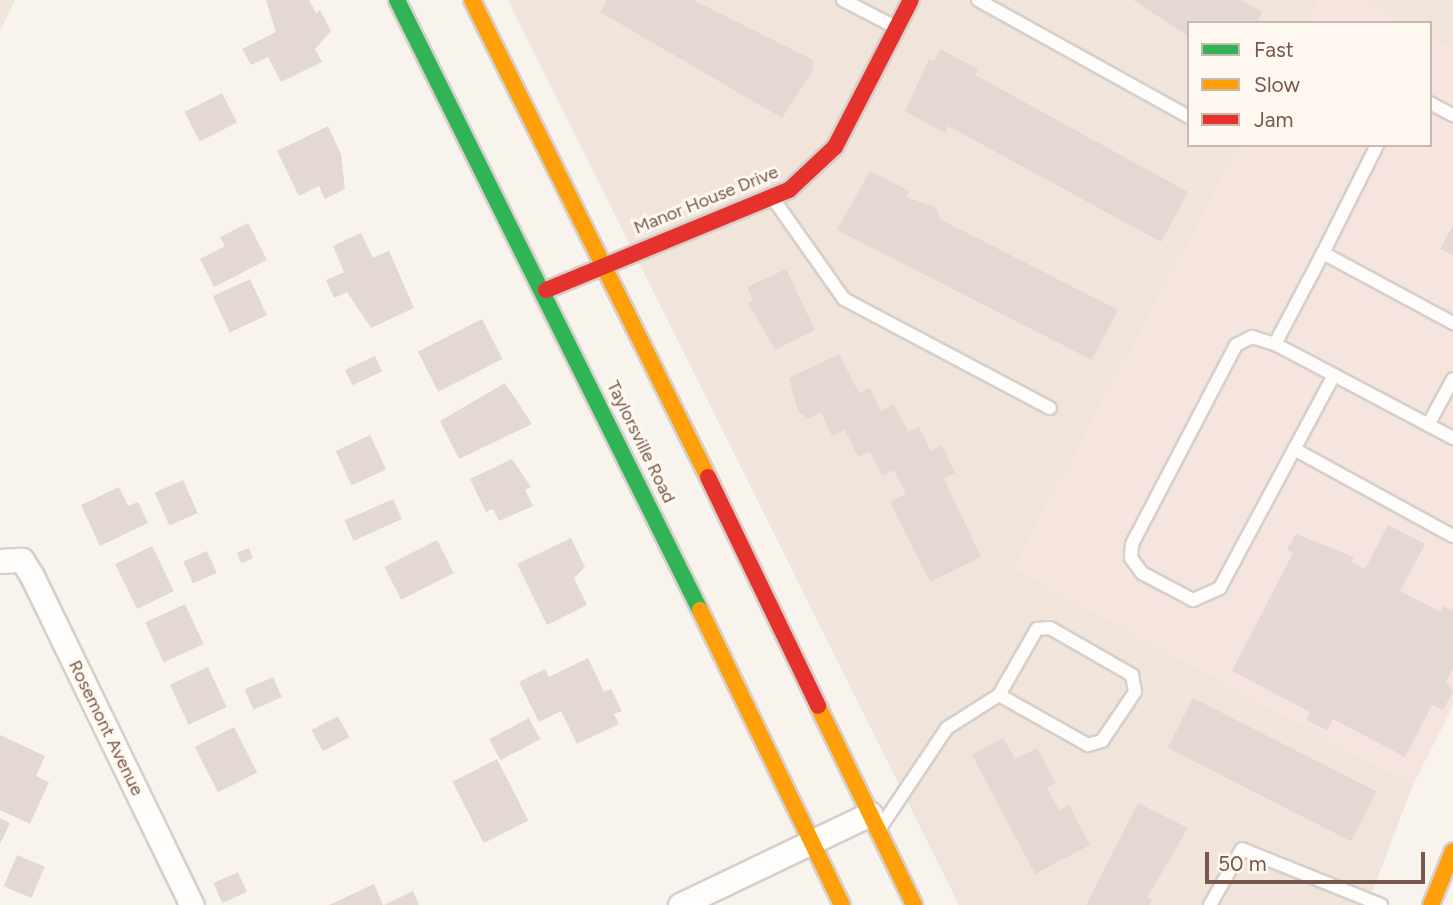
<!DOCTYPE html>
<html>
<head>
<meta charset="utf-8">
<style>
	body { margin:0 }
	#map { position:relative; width:1453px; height:905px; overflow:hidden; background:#f8f3ed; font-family:Figtree,sans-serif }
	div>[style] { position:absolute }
	.residential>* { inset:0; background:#f1e5db }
	.commercial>* { inset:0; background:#f5e5de }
	.building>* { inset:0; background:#e3d9d2; transform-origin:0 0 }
	.roads { filter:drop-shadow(2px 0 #d7cfca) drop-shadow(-2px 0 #d7cfca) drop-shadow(0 2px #d7cfca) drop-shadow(0 -2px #d7cfca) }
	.lane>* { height:12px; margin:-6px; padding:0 6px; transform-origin:6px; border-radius:6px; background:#fefdfc }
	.street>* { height:23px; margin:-11.5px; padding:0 11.5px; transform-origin:11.5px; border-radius:11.5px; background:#fefdfc }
	.fast>* { height:16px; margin:-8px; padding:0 8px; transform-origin:8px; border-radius:8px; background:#30b455 }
	.slow>* { height:16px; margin:-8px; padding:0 8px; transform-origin:8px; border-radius:8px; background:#ff9f0a }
	.jam>* { height:16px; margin:-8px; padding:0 8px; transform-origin:8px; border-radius:8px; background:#e5322d }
	span { translate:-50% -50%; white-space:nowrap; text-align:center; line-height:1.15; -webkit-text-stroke:6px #fff8f0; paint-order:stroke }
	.street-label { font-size:18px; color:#77584c }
	.legend { position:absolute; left:1187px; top:21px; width:245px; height:126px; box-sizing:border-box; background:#fff8f0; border:2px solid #c9b8ae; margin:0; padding:9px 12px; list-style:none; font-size:21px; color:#77584c }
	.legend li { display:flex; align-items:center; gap:14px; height:35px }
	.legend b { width:35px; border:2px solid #c9b8ae }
	.scale { position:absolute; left:1205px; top:852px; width:220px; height:32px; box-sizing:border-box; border:4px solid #77584c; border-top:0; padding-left:9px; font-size:21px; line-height:24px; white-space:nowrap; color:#77584c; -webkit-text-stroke:5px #fff8f0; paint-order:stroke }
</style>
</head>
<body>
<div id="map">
	<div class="residential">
		<div style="clip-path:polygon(0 0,15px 0,0 31px)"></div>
		<div style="clip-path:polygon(508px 0,1319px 0,1307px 23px,1189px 23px,1189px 145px,1241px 145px,1014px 568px,1413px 785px,1367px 905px,959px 905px)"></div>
		<div style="clip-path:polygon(1359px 0,1453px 0,1453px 50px,1430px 38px,1430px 23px,1402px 23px)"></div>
	</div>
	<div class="commercial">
		<div style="clip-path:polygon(1319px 0,1359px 0,1402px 23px,1307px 23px)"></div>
		<div style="clip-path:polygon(1430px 38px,1453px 50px,1453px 706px,1413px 785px,1014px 568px,1241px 145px,1430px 145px)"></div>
	</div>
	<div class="building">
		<div style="clip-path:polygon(266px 0,309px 0,316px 13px,320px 10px,331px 31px,315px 49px,322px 62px,281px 82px,268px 57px,251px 65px,242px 49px,276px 32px)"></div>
		<div style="clip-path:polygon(607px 0,693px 0,813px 60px,813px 70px,782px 118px,600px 12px)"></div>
		<div style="clip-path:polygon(1133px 0,1240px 0,1262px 12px,1257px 23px,1189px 23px,1188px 36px)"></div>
		<div style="clip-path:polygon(940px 49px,978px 69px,975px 75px,1188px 192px,1161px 242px,948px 126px,945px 133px,905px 111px,929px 59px,934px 61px)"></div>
		<div style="left:222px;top:93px;width:33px;height:42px;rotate:63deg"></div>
		<div style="clip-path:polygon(328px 126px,341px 154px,345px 189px,325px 199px,319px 186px,299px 196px,277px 151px)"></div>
		<div style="clip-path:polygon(870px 171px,909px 191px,906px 197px,936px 207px,940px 219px,1118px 310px,1092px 360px,837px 230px)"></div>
		<div style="clip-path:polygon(248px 223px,267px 260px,214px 287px,200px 259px,225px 246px,220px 237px)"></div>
		<div style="clip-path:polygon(1453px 225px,1453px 255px,1440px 249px)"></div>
		<div style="clip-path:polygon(361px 233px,373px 258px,389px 251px,414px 308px,371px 328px,347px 292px,334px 298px,326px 280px,344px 272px,333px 246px)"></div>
		<div style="clip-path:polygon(786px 269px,815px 330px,775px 350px,748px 303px,753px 300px,747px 287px)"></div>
		<div style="left:250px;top:279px;width:40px;height:41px;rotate:65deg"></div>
		<div style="left:482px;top:319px;width:45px;height:72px;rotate:63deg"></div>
		<div style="clip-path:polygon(839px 354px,859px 393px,870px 388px,881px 411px,894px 404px,908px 432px,919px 427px,931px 451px,942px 445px,955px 473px,944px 479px,981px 557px,930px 582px,890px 502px,906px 494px,894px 470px,882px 476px,870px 452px,858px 457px,845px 430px,832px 436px,821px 412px,808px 419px,798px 411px,789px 378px)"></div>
		<div style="left:375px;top:356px;width:17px;height:33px;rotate:65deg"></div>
		<div style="clip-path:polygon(505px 383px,532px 424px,459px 459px,440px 421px)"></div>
		<div style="left:370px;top:435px;width:38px;height:38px;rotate:65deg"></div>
		<div style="clip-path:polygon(512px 459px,531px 487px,525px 490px,533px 506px,499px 521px,493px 509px,486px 512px,470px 479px)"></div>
		<div style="left:183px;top:480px;width:36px;height:31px;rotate:66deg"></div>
		<div style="clip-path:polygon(119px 487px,128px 506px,138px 502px,148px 523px,100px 546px,81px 505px)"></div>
		<div style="left:393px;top:499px;width:22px;height:53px;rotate:66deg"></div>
		<div style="clip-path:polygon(1388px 525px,1425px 544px,1400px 591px,1441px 612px,1444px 606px,1453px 611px,1453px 668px,1446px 682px,1453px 692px,1443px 710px,1432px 705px,1405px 757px,1333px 719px,1327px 730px,1306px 720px,1310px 712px,1232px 671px,1293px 553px,1287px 550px,1296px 534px,1354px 557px,1351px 562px,1365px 569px)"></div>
		<div style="clip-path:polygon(571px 538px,585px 567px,574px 578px,587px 605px,547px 625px,517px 564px)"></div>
		<div style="left:437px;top:540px;width:37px;height:59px;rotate:63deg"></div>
		<div style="left:152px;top:546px;width:50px;height:41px;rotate:64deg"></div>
		<div style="left:249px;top:548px;width:11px;height:13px;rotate:68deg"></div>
		<div style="left:207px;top:551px;width:24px;height:26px;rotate:66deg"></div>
		<div style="left:185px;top:604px;width:44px;height:44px;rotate:65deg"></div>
		<div style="clip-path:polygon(588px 658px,604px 692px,611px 689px,622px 711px,614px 714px,619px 724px,577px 744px,561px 711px,539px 722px,519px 682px,545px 669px,549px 677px)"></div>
		<div style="left:208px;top:667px;width:44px;height:42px;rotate:65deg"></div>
		<div style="left:273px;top:677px;width:22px;height:31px;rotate:66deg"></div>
		<div style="left:1193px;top:698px;width:206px;height:56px;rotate:27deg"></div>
		<div style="left:338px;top:716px;width:24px;height:30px;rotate:62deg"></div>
		<div style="left:529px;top:718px;width:24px;height:45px;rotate:62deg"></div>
		<div style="left:234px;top:727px;width:51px;height:44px;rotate:63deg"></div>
		<div style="clip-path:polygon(0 735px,45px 756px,36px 776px,49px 782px,30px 824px,0 810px)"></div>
		<div style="clip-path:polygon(1003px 738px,1015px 759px,1037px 748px,1056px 783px,1047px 788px,1059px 810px,1069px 805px,1090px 845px,1035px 874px,972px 755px)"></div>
		<div style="left:497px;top:759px;width:69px;height:50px;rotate:63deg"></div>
		<div style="clip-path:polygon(1138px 803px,1188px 828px,1147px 898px,1152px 900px,1149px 905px,1086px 905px)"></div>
		<div style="clip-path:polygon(0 818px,10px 823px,0 844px)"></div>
		<div style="left:17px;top:855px;width:30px;height:34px;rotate:23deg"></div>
		<div style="left:238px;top:872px;width:22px;height:27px;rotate:66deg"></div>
		<div style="clip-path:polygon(374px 884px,383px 905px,329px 905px)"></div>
		<div style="clip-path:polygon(413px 891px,419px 905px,384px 905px)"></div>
	</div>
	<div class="roads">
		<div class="lane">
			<div style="left:843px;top:0;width:59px;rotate:27.4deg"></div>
			<div style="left:978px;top:0;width:241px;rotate:29deg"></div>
			<div style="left:1430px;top:103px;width:26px;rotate:28deg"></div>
			<div style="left:772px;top:197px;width:125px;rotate:54.8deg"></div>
			<div style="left:844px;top:299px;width:233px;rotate:27.9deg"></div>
			<div style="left:1323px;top:253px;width:121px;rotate:-63.4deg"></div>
			<div style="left:1275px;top:344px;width:103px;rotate:-62.2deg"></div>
			<div style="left:1323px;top:253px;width:148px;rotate:28.3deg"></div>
			<div style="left:1334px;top:375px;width:242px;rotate:118.2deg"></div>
			<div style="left:1220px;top:588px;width:30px;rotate:156deg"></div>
			<div style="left:1193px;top:600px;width:58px;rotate:-152.1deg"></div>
			<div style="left:1142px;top:573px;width:19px;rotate:-126deg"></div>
			<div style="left:1131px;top:558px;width:14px;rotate:-86deg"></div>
			<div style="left:1132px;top:544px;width:225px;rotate:-62.4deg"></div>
			<div style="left:1236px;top:345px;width:18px;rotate:-27deg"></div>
			<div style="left:1252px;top:337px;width:24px;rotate:17deg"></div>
			<div style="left:1275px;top:344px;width:67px;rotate:27.7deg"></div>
			<div style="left:1334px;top:375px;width:135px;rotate:27.9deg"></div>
			<div style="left:1428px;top:425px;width:52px;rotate:-61.5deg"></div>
			<div style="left:1294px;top:449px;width:181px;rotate:28.7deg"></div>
			<div style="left:882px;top:825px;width:117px;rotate:-56.2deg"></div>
			<div style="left:947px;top:728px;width:62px;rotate:-32.4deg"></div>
			<div style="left:999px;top:695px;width:76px;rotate:-60.1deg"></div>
			<div style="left:1037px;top:629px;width:13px;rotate:-4deg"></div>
			<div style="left:1050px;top:628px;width:95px;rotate:29.8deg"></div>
			<div style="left:1132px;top:675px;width:17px;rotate:80deg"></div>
			<div style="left:1135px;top:692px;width:59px;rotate:124deg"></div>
			<div style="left:1102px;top:741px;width:15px;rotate:164deg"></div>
			<div style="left:1088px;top:745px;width:102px;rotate:-150.7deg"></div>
			<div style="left:1210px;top:905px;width:64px;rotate:-60.3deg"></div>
			<div style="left:1242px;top:849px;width:150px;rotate:21.9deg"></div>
		</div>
		<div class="street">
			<div style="left:0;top:561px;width:22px;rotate:-3deg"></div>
			<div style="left:22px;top:560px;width:19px;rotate:58deg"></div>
			<div style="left:32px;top:576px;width:366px;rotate:64.1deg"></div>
			<div style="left:680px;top:905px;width:211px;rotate:-25.6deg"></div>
		</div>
		<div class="fast">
			<div style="left:397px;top:0;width:681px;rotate:63.59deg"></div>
		</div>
		<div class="slow">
			<div style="left:472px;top:0;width:532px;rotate:63.68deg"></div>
			<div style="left:700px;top:610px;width:327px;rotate:64.3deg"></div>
			<div style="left:818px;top:706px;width:221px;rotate:64.2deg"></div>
			<div style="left:1431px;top:905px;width:58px;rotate:-67.8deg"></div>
		</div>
		<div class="jam">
			<div style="left:546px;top:290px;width:263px;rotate:-22.4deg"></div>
			<div style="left:789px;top:190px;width:63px;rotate:-43.1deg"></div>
			<div style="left:835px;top:147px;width:165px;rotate:-62.7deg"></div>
			<div style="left:708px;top:477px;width:254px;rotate:64.3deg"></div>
		</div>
	</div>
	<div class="street-label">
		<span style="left:706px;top:200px;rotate:-22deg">Manor House Drive</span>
		<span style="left:641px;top:442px;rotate:64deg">Taylorsville Road</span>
		<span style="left:106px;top:728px;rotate:64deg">Rosemont Avenue</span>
	</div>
	<ul class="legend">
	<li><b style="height:9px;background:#30b455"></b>Fast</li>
	<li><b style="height:9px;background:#ff9f0a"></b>Slow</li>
	<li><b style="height:9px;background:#e5322d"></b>Jam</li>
	</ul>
	<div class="scale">50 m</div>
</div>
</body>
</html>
